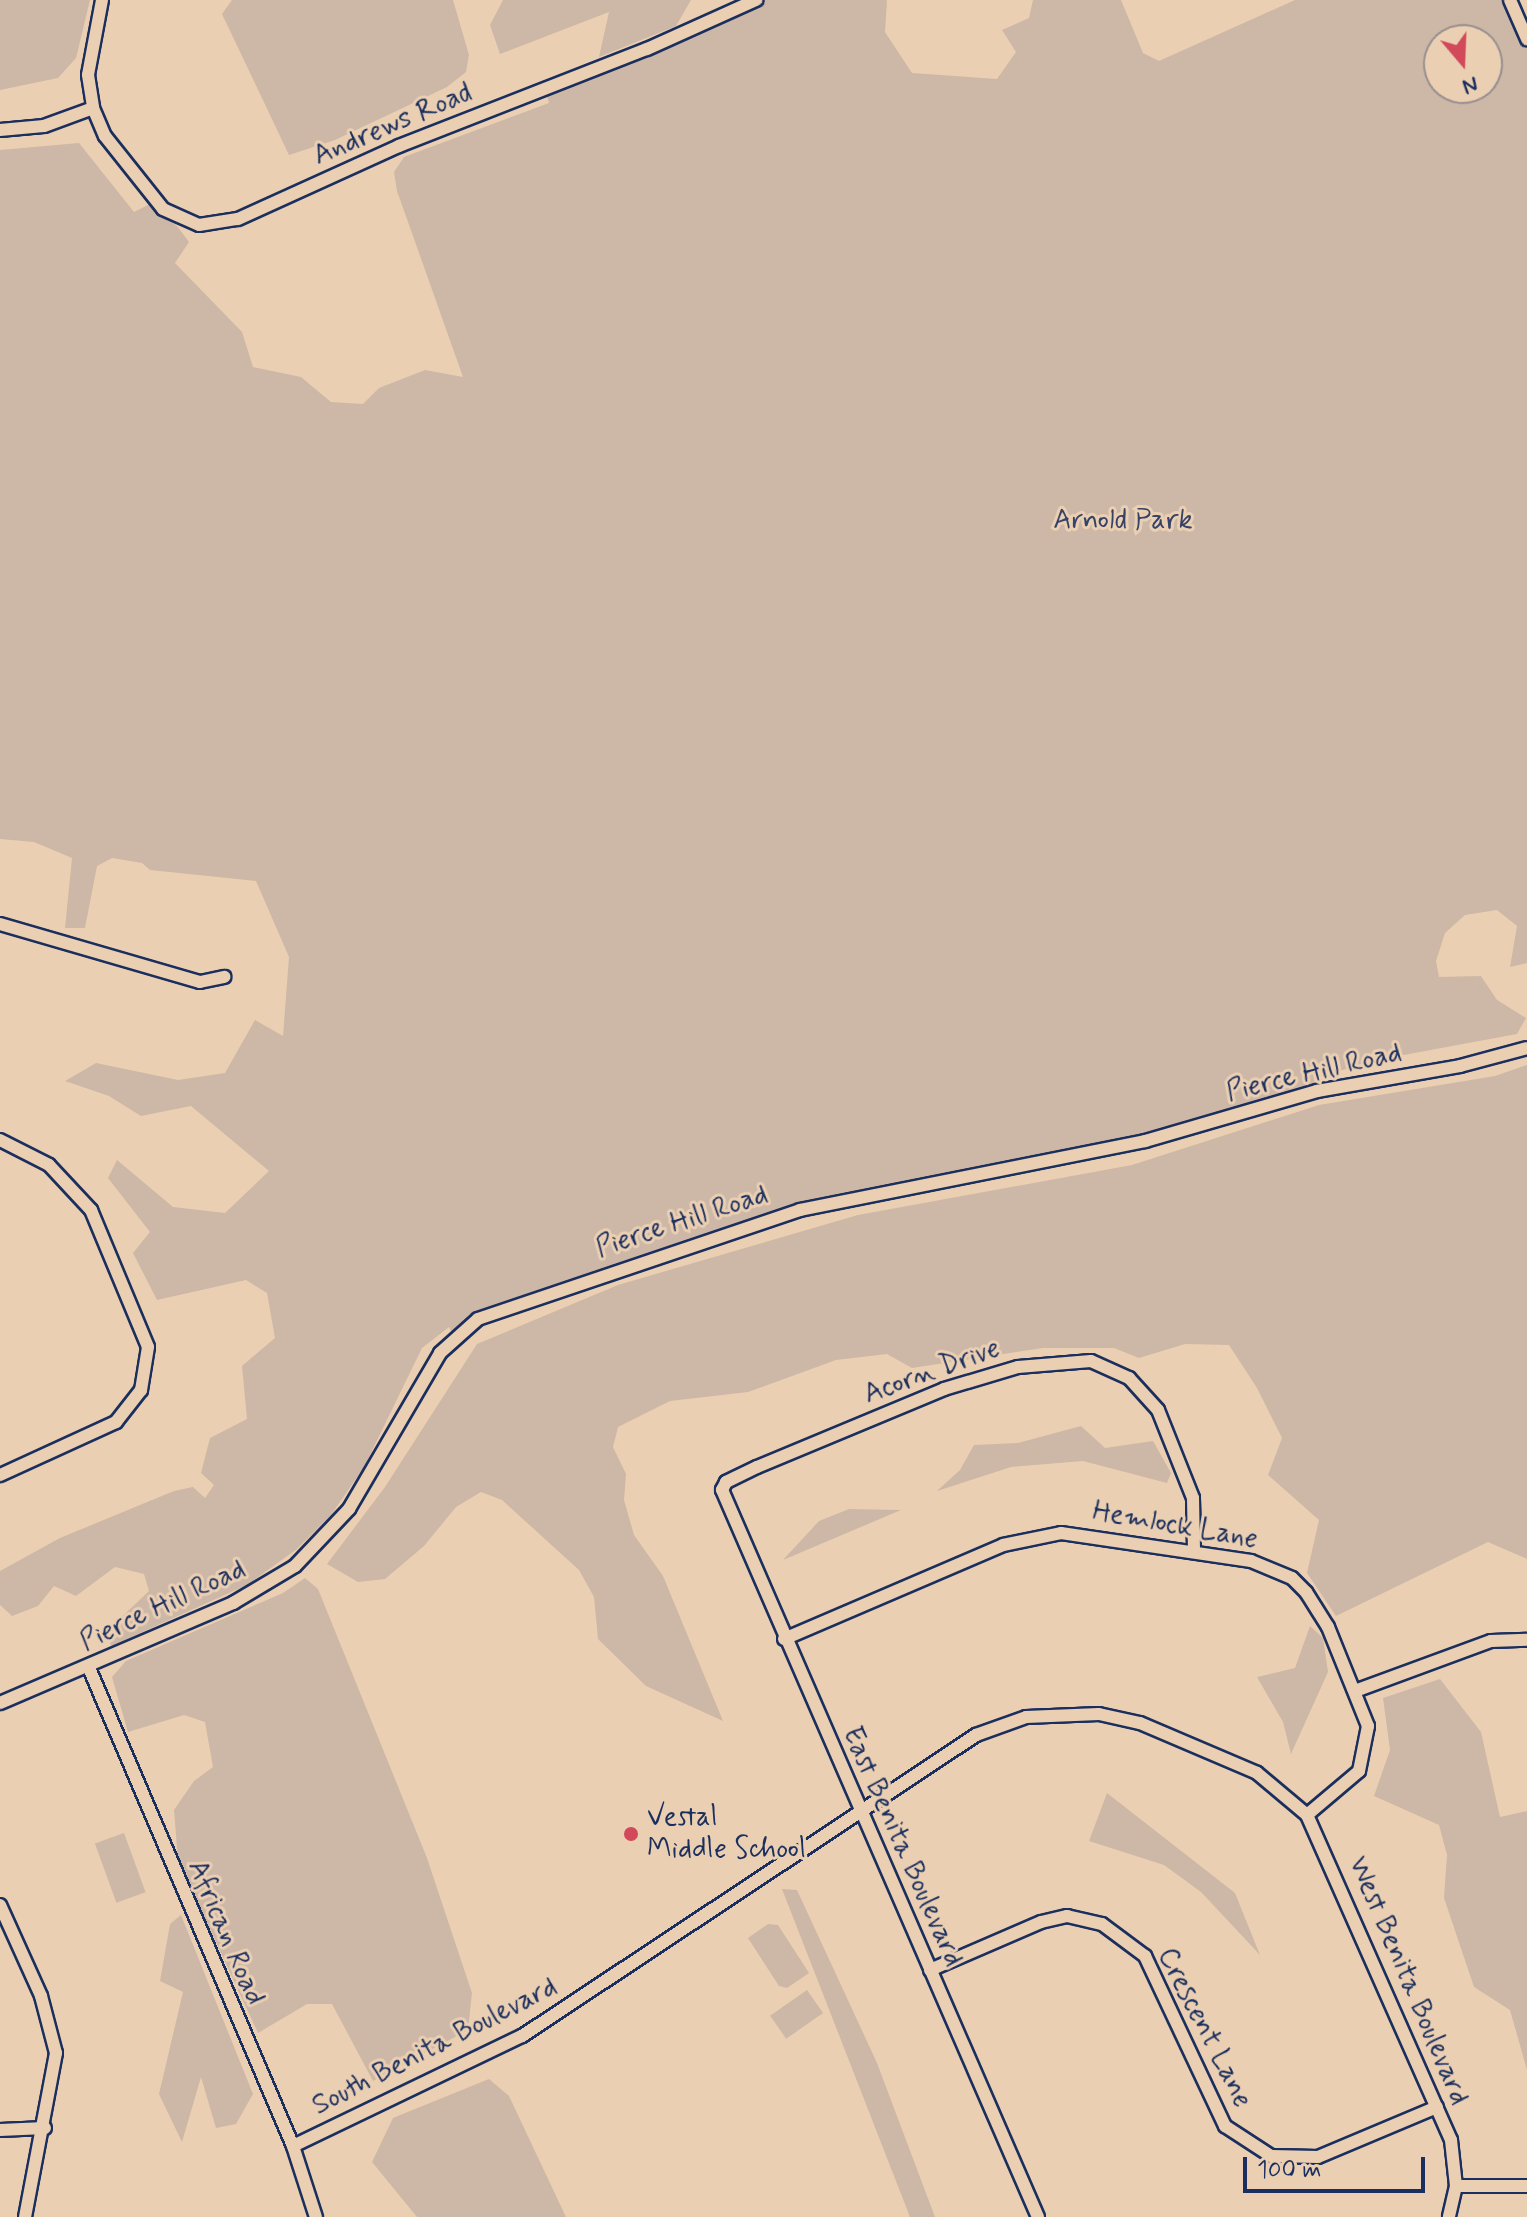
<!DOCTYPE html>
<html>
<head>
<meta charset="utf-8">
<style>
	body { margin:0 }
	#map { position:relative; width:1527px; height:2217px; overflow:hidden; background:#ebcfb2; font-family:Mynerve,sans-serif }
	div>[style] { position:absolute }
	.green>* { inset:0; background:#cdb7a6; transform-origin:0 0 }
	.roads { filter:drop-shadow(2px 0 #1b2f5e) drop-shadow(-2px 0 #1b2f5e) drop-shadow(0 2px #1b2f5e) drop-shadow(0 -2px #1b2f5e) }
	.minor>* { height:12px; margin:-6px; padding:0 6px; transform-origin:6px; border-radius:6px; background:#ebcfb2 }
	.dots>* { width:22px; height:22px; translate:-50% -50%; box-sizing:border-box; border:4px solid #ebcfb2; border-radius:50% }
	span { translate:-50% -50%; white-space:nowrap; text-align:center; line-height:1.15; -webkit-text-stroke:6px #ebcfb2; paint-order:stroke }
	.street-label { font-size:28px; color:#1b2f5e }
	.park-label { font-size:28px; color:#364369 }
	.poi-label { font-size:28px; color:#1b2f5e }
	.left { translate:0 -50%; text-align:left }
	.north { position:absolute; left:1423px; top:24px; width:80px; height:80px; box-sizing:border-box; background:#ebcfb2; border:2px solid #988f90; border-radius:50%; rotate:161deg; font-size:22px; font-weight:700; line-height:32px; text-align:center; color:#1b2f5e }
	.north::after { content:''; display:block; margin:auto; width:28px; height:36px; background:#d1495b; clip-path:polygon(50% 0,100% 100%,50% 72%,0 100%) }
	.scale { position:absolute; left:1243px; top:2157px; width:182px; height:36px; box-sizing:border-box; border:4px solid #1b2f5e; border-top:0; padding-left:10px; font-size:24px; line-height:28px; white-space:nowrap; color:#1b2f5e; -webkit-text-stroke:6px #ebcfb2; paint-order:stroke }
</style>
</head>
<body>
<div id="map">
	<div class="green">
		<div style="clip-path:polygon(0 0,90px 0,76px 58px,58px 78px,0 90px)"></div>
		<div style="clip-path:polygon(232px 0,453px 0,469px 55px,466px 72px,447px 87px,335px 140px,289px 155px,222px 14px)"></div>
		<div style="clip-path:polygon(503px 0,691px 0,676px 26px,599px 57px,609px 12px,500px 54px,490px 25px)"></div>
		<div style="clip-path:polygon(evenodd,756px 0,887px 0,885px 32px,912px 73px,997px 79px,1016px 52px,1002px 30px,1029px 18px,1033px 0,1121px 0,1143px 53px,1159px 61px,1295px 0,1510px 0,1527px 39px,1527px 963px,1510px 967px,1517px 926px,1497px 910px,1465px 915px,1445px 933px,1436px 961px,1439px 977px,1481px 976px,1497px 1000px,1526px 1018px,1517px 1034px,1382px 1059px,1314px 1078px,1317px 1091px,1145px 1141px,842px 1200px,521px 1301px,454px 1337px,449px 1327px,422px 1348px,364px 1467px,331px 1515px,297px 1549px,247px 1585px,111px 1646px,108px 1630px,149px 1591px,144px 1574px,115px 1567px,76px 1596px,54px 1586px,38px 1606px,12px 1616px,0 1605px,0 1571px,60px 1538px,174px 1491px,193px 1487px,205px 1498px,214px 1485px,201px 1473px,210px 1438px,247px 1419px,242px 1366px,275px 1338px,267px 1293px,246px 1280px,157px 1300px,133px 1253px,150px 1232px,108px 1178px,117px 1160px,173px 1207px,225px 1213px,269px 1171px,191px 1106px,141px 1116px,109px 1096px,65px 1081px,96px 1063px,178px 1080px,225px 1073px,255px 1020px,283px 1036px,289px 957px,256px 881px,150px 870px,142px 863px,112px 858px,97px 866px,85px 928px,65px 928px,72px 858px,34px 842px,0 839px,0 150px,79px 143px,134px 212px,150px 204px,177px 226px,189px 242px,175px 263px,242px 332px,253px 367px,301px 377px,331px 402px,363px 404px,379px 388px,425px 370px,463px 377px,397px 191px,394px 172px,404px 157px,549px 103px,545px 89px,756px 0,1439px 40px,1487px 40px,1487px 88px,1439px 88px,1439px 40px)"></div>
		<div style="clip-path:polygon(1527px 1065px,1527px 1559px,1488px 1542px,1336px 1616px,1307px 1573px,1319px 1520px,1268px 1475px,1282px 1438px,1257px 1388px,1229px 1345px,1185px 1344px,1139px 1358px,1114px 1348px,1043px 1348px,912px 1368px,887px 1354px,836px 1360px,748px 1392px,670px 1401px,618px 1427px,613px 1447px,626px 1474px,624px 1500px,634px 1535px,663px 1576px,723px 1721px,646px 1686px,598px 1639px,594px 1597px,579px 1570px,502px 1500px,481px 1492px,456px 1507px,424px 1546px,385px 1579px,358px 1582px,327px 1564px,385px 1487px,477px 1344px,618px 1285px,858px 1215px,1132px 1165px,1319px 1105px,1495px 1076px)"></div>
		<div style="clip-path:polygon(1081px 1426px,1105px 1448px,1153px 1441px,1171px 1473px,1167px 1483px,1083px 1461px,1011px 1467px,937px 1491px,960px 1470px,974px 1445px,1018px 1443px)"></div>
		<div style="clip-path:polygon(849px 1509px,901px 1510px,783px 1560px,819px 1521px)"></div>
		<div style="clip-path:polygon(305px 1578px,318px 1589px,427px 1858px,472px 1993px,468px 2030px,373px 2081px,332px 2004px,307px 2004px,258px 2033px,178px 1860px,174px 1810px,194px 1781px,213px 1767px,205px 1722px,184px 1715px,128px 1732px,112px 1677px,126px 1661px,283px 1593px)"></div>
		<div style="clip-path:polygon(1310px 1626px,1323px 1638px,1328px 1672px,1291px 1754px,1283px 1722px,1257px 1677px,1295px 1668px)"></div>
		<div style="clip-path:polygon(1440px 1679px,1481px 1732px,1500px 1817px,1527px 1811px,1527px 2070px,1510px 2010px,1474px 1987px,1444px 1898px,1447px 1855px,1439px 1825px,1374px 1796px,1390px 1750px,1383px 1698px)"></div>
		<div style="clip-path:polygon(1107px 1793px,1235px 1893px,1260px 1955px,1201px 1892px,1164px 1865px,1089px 1841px)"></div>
		<div style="left:124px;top:1833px;width:63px;height:31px;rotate:70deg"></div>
		<div style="clip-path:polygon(782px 1889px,797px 1890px,877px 2063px,935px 2217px,910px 2217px)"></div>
		<div style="clip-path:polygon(181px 1915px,253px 2094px,236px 2124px,216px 2128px,201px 2077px,182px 2142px,159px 2094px,183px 1992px,160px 1981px,170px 1924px)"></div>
		<div style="clip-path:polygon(768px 1924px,778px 1925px,809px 1973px,787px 1988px,779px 1986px,748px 1938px)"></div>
		<div style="left:807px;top:1990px;width:28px;height:45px;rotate:55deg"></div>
		<div style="clip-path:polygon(489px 2079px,509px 2096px,566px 2217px,417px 2217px,372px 2162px,393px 2118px)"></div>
	</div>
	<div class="roads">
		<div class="minor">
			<div style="left:102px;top:0;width:76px;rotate:100.6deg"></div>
			<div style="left:88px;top:75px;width:33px;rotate:81deg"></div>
			<div style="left:93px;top:108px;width:30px;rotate:67deg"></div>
			<div style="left:105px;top:136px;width:93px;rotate:51.5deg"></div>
			<div style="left:163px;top:209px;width:39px;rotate:24deg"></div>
			<div style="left:199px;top:225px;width:39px;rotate:-9deg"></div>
			<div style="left:238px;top:219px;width:177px;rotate:-24.4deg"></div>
			<div style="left:399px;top:146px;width:266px;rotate:-21.4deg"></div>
			<div style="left:647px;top:49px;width:120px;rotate:-24.2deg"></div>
			<div style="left:1510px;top:0;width:43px;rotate:66.4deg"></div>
			<div style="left:0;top:130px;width:44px;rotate:-5.2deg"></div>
			<div style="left:44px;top:126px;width:52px;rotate:-20.2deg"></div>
			<div style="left:0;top:924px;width:208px;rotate:16.2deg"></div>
			<div style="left:200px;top:982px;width:25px;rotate:-12deg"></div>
			<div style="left:0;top:1140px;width:55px;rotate:27deg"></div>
			<div style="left:49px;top:1165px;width:62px;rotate:47deg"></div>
			<div style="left:91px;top:1210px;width:148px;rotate:67.4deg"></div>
			<div style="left:148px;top:1347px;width:44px;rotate:99.2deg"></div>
			<div style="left:141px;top:1390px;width:41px;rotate:128deg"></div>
			<div style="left:116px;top:1422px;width:128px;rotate:155.4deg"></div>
			<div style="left:784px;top:1639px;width:238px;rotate:-23.2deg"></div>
			<div style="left:1003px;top:1545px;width:59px;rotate:-11.7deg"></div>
			<div style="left:1061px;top:1533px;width:192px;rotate:8.4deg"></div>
			<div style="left:1251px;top:1561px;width:44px;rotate:22.5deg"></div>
			<div style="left:1292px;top:1578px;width:20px;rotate:45deg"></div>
			<div style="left:1306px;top:1592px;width:41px;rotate:57.8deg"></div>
			<div style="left:1328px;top:1627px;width:107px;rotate:68deg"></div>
			<div style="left:1368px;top:1726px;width:46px;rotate:101.3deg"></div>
			<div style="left:1359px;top:1771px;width:68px;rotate:139.8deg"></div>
			<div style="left:89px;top:1668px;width:520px;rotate:66.89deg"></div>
			<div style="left:293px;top:2146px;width:75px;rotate:72.1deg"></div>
			<div style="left:1355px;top:1691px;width:145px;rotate:-20.2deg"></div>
			<div style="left:1491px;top:1641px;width:36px;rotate:-2deg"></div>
			<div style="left:0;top:1703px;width:254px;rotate:-23.2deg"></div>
			<div style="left:233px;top:1603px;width:72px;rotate:-30.8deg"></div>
			<div style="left:295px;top:1566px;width:79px;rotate:-46.5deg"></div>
			<div style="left:349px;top:1509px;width:181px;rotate:-59.7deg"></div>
			<div style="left:440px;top:1353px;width:51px;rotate:-41.8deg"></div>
			<div style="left:478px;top:1319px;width:340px;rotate:-18.7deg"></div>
			<div style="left:800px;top:1210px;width:352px;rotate:-11.3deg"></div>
			<div style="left:1145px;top:1141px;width:179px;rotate:-16.2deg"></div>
			<div style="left:1317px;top:1091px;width:145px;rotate:-9.9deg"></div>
			<div style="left:1460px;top:1066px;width:69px;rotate:-15deg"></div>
			<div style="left:0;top:1905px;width:100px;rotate:65.7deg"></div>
			<div style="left:41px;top:1996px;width:59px;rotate:75.3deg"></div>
			<div style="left:56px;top:2053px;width:167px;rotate:100.7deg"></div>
			<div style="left:930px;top:1970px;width:121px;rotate:-23.4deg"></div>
			<div style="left:1041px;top:1922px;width:27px;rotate:-13deg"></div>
			<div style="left:1067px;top:1916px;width:36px;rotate:13deg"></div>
			<div style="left:1102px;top:1924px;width:54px;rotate:36.7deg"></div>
			<div style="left:1145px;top:1956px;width:188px;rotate:64.8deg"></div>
			<div style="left:1225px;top:2126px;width:55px;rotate:33.1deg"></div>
			<div style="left:1271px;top:2156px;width:47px;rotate:1.2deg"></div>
			<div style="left:1318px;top:2157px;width:129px;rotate:-22.8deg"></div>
			<div style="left:0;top:2130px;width:45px;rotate:-2.5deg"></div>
			<div style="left:293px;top:2146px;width:254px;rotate:-25.7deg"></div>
			<div style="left:522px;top:2036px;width:545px;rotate:-33.54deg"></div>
			<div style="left:976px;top:1735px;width:53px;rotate:-19.8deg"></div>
			<div style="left:1026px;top:1717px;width:73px;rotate:-2.4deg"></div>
			<div style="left:1099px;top:1714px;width:42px;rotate:12.4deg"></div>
			<div style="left:1140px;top:1723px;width:127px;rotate:23.1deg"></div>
			<div style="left:1257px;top:1773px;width:65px;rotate:40deg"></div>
			<div style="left:1307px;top:1815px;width:355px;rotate:66.1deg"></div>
			<div style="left:1451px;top:2140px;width:46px;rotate:83.8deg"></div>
			<div style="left:1456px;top:2186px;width:32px;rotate:103deg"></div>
			<div style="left:1456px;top:2186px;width:71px"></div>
			<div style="left:1038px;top:2217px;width:793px;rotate:-113.49deg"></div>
			<div style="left:722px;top:1490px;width:9px;rotate:-63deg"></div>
			<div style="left:726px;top:1482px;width:34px;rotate:-26deg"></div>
			<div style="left:757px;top:1467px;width:203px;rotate:-22.6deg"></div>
			<div style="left:944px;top:1389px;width:77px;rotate:-16.6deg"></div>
			<div style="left:1018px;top:1367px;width:73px;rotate:-4.7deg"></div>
			<div style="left:1091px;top:1361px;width:42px;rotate:24.1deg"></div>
			<div style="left:1129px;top:1378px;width:43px;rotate:47.8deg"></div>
			<div style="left:1158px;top:1410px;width:95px;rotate:68.3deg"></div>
			<div style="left:1193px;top:1498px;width:52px;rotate:88.9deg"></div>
		</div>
	</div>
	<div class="dots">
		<div style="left:631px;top:1834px;background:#d1495b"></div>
	</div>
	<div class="street-label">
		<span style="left:393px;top:125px;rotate:-23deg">Andrews Road</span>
		<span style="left:1314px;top:1073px;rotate:-13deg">Pierce Hill Road</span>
		<span style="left:682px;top:1222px;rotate:-18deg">Pierce Hill Road</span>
		<span style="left:932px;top:1372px;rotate:-20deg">Acorn Drive</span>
		<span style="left:1175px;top:1526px;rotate:10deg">Hemlock Lane</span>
		<span style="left:163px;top:1606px;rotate:-25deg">Pierce Hill Road</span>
		<span style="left:902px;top:1847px;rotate:66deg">East Benita Boulevard</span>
		<span style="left:225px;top:1933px;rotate:67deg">African Road</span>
		<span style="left:1408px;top:1981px;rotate:67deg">West Benita Boulevard</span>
		<span style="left:1204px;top:2028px;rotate:63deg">Crescent Lane</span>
		<span style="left:435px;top:2047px;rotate:-27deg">South Benita Boulevard</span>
	</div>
	<div class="park-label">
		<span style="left:1123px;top:521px">Arnold Park</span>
	</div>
	<div class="poi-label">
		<span class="left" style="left:647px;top:1834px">Vestal<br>Middle School</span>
	</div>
	<div class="north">N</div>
	<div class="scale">100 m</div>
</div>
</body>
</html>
